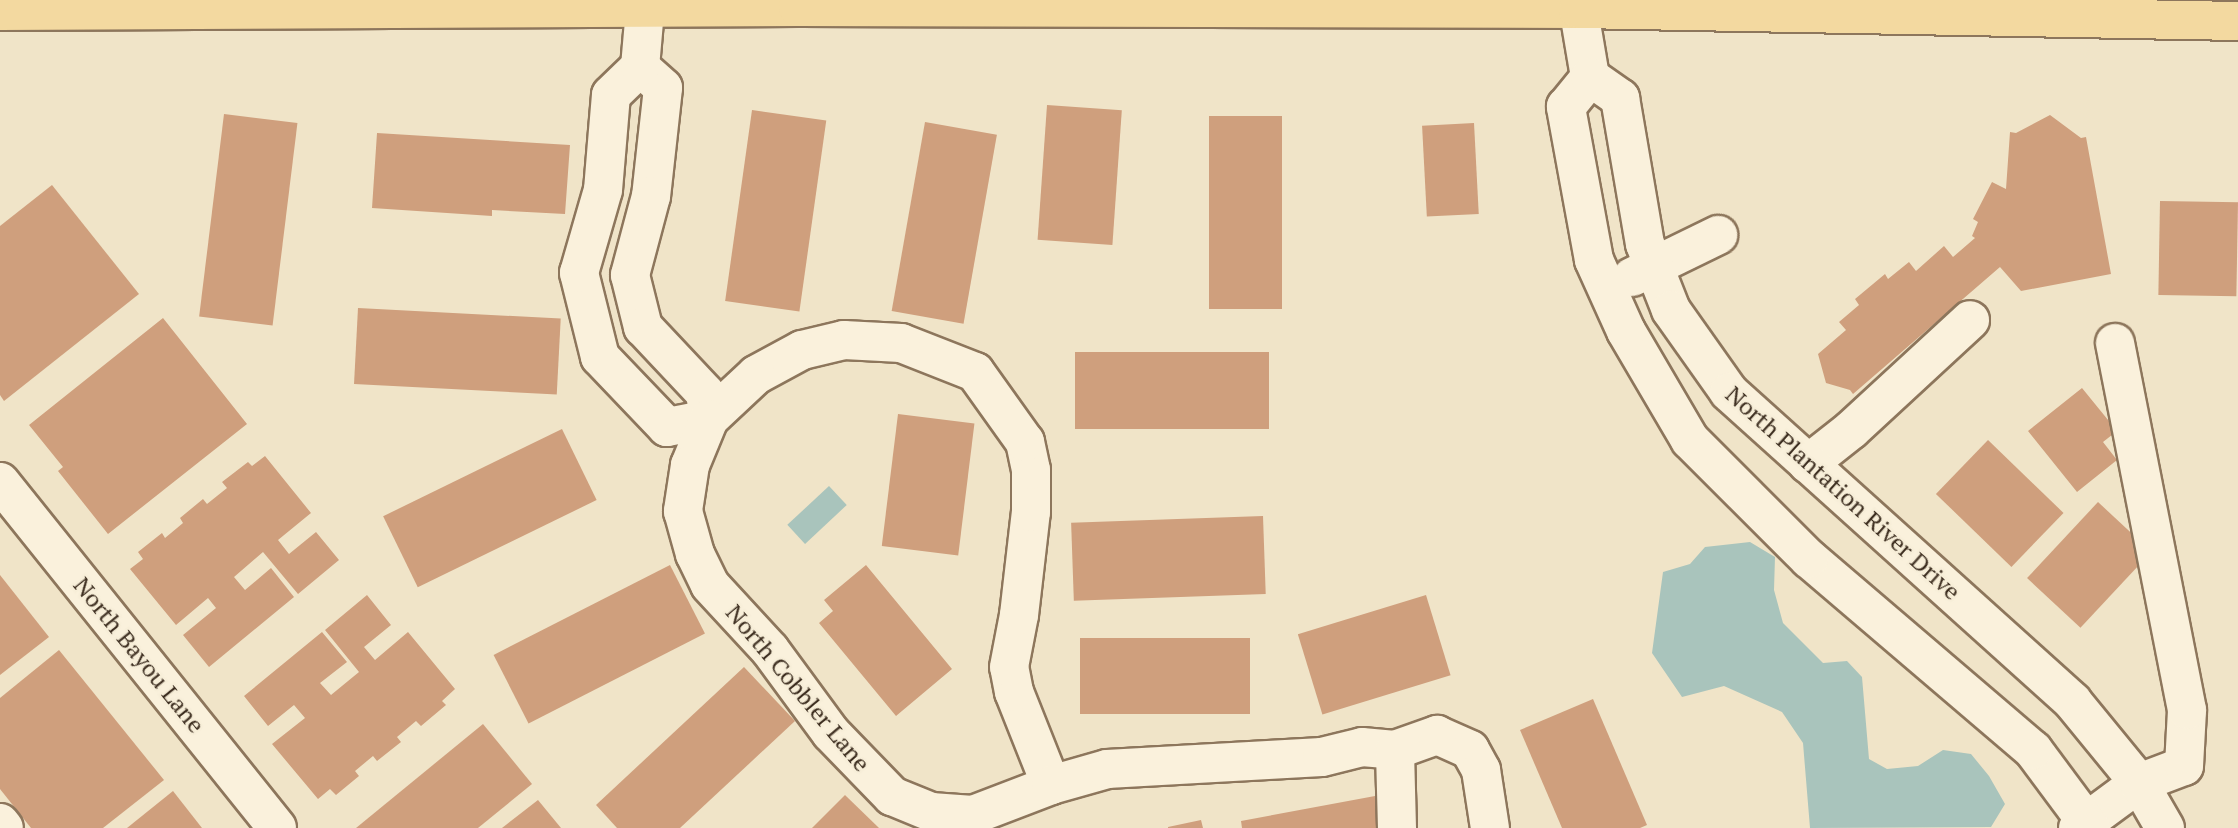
<!DOCTYPE html>
<html>
<head>
<meta charset="utf-8">
<style>
	body { margin:0 }
	#map { position:relative; width:2238px; height:828px; overflow:hidden; background:#f0e4c8; font-family:"PT Serif",serif }
	div>[style] { position:absolute }
	.water>* { inset:0; background:#a9c4bc; transform-origin:0 0 }
	.building>* { inset:0; background:#cf9f7d; transform-origin:0 0 }
	.roads { filter:drop-shadow(2px 0 #8d765c) drop-shadow(-2px 0 #8d765c) drop-shadow(0 2px #8d765c) drop-shadow(0 -2px #8d765c) }
	.minor>* { height:38px; margin:-19px; padding:0 19px; transform-origin:19px; border-radius:19px; background:#faf1dc }
	.major>* { height:38px; margin:-19px; padding:0 19px; transform-origin:19px; border-radius:19px; background:#f3d9a0 }
	span { translate:-50% -50%; white-space:nowrap; text-align:center; line-height:1.15; -webkit-text-stroke:5px #f7eed8; paint-order:stroke }
	.street-label { font-size:24px; color:#3d2e20 }
</style>
</head>
<body>
<div id="map">
	<div class="water">
		<div style="left:829px;top:486px;width:26px;height:57px;rotate:47deg"></div>
		<div style="clip-path:polygon(1750px 542px,1775px 557px,1774px 590px,1783px 623px,1823px 663px,1847px 661px,1862px 677px,1869px 759px,1887px 769px,1918px 766px,1943px 750px,1971px 754px,1989px 776px,2005px 804px,1991px 827px,1810px 828px,1803px 743px,1782px 712px,1724px 686px,1682px 697px,1652px 653px,1663px 572px,1690px 564px,1705px 547px)"></div>
	</div>
	<div class="building">
		<div style="left:1047px;top:105px;width:75px;height:135px;rotate:4deg"></div>
		<div style="left:752px;top:110px;width:75px;height:193px;rotate:8deg"></div>
		<div style="left:224px;top:114px;width:74px;height:204px;rotate:7deg"></div>
		<div style="clip-path:polygon(2050px 115px,2081px 138px,2086px 137px,2111px 274px,2021px 291px,2000px 267px,1853px 394px,1850px 390px,1826px 383px,1818px 354px,1846px 330px,1839px 322px,1859px 305px,1855px 299px,1885px 274px,1888px 279px,1909px 262px,1916px 271px,1944px 246px,1953px 257px,1975px 238px,1972px 236px,1978px 222px,1973px 219px,1992px 182px,2006px 189px,2010px 132px,2016px 133px)"></div>
		<div style="left:1282px;top:116px;width:193px;height:73px;rotate:90deg"></div>
		<div style="left:925px;top:122px;width:73px;height:192px;rotate:10deg"></div>
		<div style="left:1474px;top:123px;width:91px;height:52px;rotate:87deg"></div>
		<div style="clip-path:polygon(377px 133px,570px 145px,565px 214px,492px 210px,492px 216px,372px 208px)"></div>
		<div style="clip-path:polygon(52px 185px,139px 294px,4px 401px,0 395px,0 226px)"></div>
		<div style="left:2160px;top:201px;width:78px;height:94px;rotate:1deg"></div>
		<div style="left:358px;top:308px;width:203px;height:76px;rotate:3deg"></div>
		<div style="clip-path:polygon(163px 318px,247px 424px,108px 534px,58px 471px,63px 467px,29px 425px)"></div>
		<div style="left:1269px;top:352px;width:77px;height:194px;rotate:90deg"></div>
		<div style="clip-path:polygon(2082px 388px,2117px 431px,2103px 442px,2117px 460px,2077px 492px,2028px 431px)"></div>
		<div style="left:898px;top:414px;width:77px;height:133px;rotate:7deg"></div>
		<div style="left:562px;top:429px;width:79px;height:199px;rotate:64deg"></div>
		<div style="left:1988px;top:440px;width:105px;height:75px;rotate:44deg"></div>
		<div style="clip-path:polygon(265px 456px,311px 513px,278px 540px,289px 554px,316px 532px,339px 560px,298px 594px,263px 552px,234px 577px,245px 590px,271px 568px,294px 597px,209px 667px,183px 635px,216px 608px,208px 598px,176px 625px,130px 569px,143px 559px,138px 552px,162px 533px,165px 538px,183px 523px,180px 518px,203px 499px,207px 504px,227px 488px,222px 482px,248px 462px,252px 466px)"></div>
		<div style="left:2098px;top:502px;width:73px;height:104px;rotate:43deg"></div>
		<div style="left:1263px;top:516px;width:78px;height:192px;rotate:88deg"></div>
		<div style="left:670px;top:565px;width:77px;height:198px;rotate:63deg"></div>
		<div style="clip-path:polygon(866px 565px,952px 669px,896px 716px,819px 623px,833px 611px,824px 600px)"></div>
		<div style="clip-path:polygon(0 575px,49px 637px,0 675px)"></div>
		<div style="clip-path:polygon(367px 595px,391px 625px,364px 647px,375px 660px,408px 632px,455px 689px,442px 701px,446px 705px,421px 726px,416px 721px,397px 737px,401px 742px,377px 761px,373px 756px,355px 771px,359px 776px,336px 795px,330px 789px,318px 799px,272px 744px,305px 718px,294px 705px,268px 726px,244px 696px,322px 632px,347px 662px,320px 683px,331px 695px,359px 672px,325px 630px)"></div>
		<div style="left:1426px;top:595px;width:84px;height:134px;rotate:73deg"></div>
		<div style="left:1080px;top:638px;width:170px;height:76px"></div>
		<div style="clip-path:polygon(59px 650px,164px 780px,103px 828px,31px 828px,0 789px,0 698px)"></div>
		<div style="clip-path:polygon(744px 667px,795px 721px,680px 828px,617px 828px,596px 805px)"></div>
		<div style="clip-path:polygon(1593px 699px,1647px 825px,1640px 828px,1562px 828px,1520px 730px)"></div>
		<div style="clip-path:polygon(483px 724px,532px 784px,478px 828px,356px 828px)"></div>
		<div style="clip-path:polygon(173px 791px,202px 828px,127px 828px)"></div>
		<div style="clip-path:polygon(845px 795px,879px 828px,812px 828px)"></div>
		<div style="clip-path:polygon(1375px 796px,1381px 828px,1242px 828px,1241px 821px)"></div>
		<div style="clip-path:polygon(538px 800px,561px 828px,502px 828px)"></div>
		<div style="clip-path:polygon(1201px 820px,1203px 828px,1168px 828px,1168px 827px)"></div>
	</div>
	<div class="roads">
		<div class="minor">
			<div style="left:1577px;top:0;width:78px;rotate:80.4deg"></div>
			<div style="left:640px;top:67px;width:31px;rotate:42deg"></div>
			<div style="left:663px;top:88px;width:109px;rotate:96.3deg"></div>
			<div style="left:651px;top:196px;width:82px;rotate:104.9deg"></div>
			<div style="left:630px;top:275px;width:54px;rotate:76deg"></div>
			<div style="left:643px;top:327px;width:91px;rotate:46.8deg"></div>
			<div style="left:705px;top:393px;width:26px;rotate:81deg"></div>
			<div style="left:709px;top:419px;width:43px;rotate:169.2deg"></div>
			<div style="left:667px;top:427px;width:97px;rotate:-133.7deg"></div>
			<div style="left:600px;top:357px;width:87px;rotate:-104deg"></div>
			<div style="left:579px;top:273px;width:86px;rotate:-73.9deg"></div>
			<div style="left:603px;top:190px;width:95px;rotate:-85.2deg"></div>
			<div style="left:611px;top:95px;width:40px;rotate:-44deg"></div>
			<div style="left:640px;top:67px;width:57px;rotate:-85deg"></div>
			<div style="left:1632px;top:277px;width:96px;rotate:-26deg"></div>
			<div style="left:1808px;top:464px;width:55px;rotate:-38.3deg"></div>
			<div style="left:1851px;top:430px;width:162px;rotate:-42.7deg"></div>
			<div style="left:0;top:482px;width:443px;rotate:51.3deg"></div>
			<div style="left:1051px;top:785px;width:100px;rotate:-111.7deg"></div>
			<div style="left:1014px;top:692px;width:25px;rotate:-101deg"></div>
			<div style="left:1009px;top:667px;width:53px;rotate:-79.1deg"></div>
			<div style="left:1019px;top:615px;width:104px;rotate:-83.4deg"></div>
			<div style="left:1031px;top:512px;width:42px;rotate:-90deg"></div>
			<div style="left:1031px;top:470px;width:29px;rotate:-102deg"></div>
			<div style="left:1025px;top:442px;width:86px;rotate:-125.5deg"></div>
			<div style="left:975px;top:372px;width:79px;rotate:-158.6deg"></div>
			<div style="left:901px;top:343px;width:57px;rotate:-177deg"></div>
			<div style="left:844px;top:340px;width:43px;rotate:166.6deg"></div>
			<div style="left:802px;top:350px;width:52px;rotate:151.5deg"></div>
			<div style="left:756px;top:375px;width:64px;rotate:136.9deg"></div>
			<div style="left:709px;top:419px;width:50px;rotate:112.4deg"></div>
			<div style="left:690px;top:465px;width:47px;rotate:98.7deg"></div>
			<div style="left:683px;top:511px;width:45px;rotate:74.4deg"></div>
			<div style="left:695px;top:554px;width:34px;rotate:64deg"></div>
			<div style="left:710px;top:585px;width:88px;rotate:47.3deg"></div>
			<div style="left:770px;top:650px;width:103px;rotate:53.7deg"></div>
			<div style="left:831px;top:733px;width:88px;rotate:45.9deg"></div>
			<div style="left:892px;top:796px;width:42px;rotate:22.3deg"></div>
			<div style="left:931px;top:812px;width:42px;rotate:4.1deg"></div>
			<div style="left:973px;top:815px;width:84px;rotate:-21deg"></div>
			<div style="left:1051px;top:785px;width:58px;rotate:-15.9deg"></div>
			<div style="left:1107px;top:769px;width:215px;rotate:-3.2deg"></div>
			<div style="left:1322px;top:757px;width:41px;rotate:-14deg"></div>
			<div style="left:1362px;top:747px;width:33px;rotate:5deg"></div>
			<div style="left:0;top:823px;width:6px;rotate:51deg"></div>
			<div style="left:1397px;top:828px;width:78px;rotate:-91.5deg"></div>
			<div style="left:1395px;top:750px;width:45px;rotate:-19.7deg"></div>
			<div style="left:1437px;top:735px;width:36px;rotate:24deg"></div>
			<div style="left:1470px;top:750px;width:23px;rotate:61deg"></div>
			<div style="left:1481px;top:770px;width:59px;rotate:81.2deg"></div>
			<div style="left:2078px;top:828px;width:76px;rotate:-36.4deg"></div>
			<div style="left:2139px;top:783px;width:48px;rotate:-20.7deg"></div>
			<div style="left:2184px;top:766px;width:56px;rotate:-86.9deg"></div>
			<div style="left:2187px;top:710px;width:374px;rotate:-101.1deg"></div>
			<div style="left:2091px;top:828px;width:97px;rotate:-126.6deg"></div>
			<div style="left:2033px;top:750px;width:294px;rotate:-139.5deg"></div>
			<div style="left:1809px;top:559px;width:168px;rotate:-135deg"></div>
			<div style="left:1690px;top:440px;width:126px;rotate:-120.4deg"></div>
			<div style="left:1626px;top:331px;width:78px;rotate:-114.3deg"></div>
			<div style="left:1594px;top:260px;width:156px;rotate:-100.4deg"></div>
			<div style="left:1566px;top:107px;width:38px;rotate:-51deg"></div>
			<div style="left:1590px;top:77px;width:37px;rotate:35deg"></div>
			<div style="left:1620px;top:98px;width:148px;rotate:80.3deg"></div>
			<div style="left:1645px;top:244px;width:71px;rotate:68.5deg"></div>
			<div style="left:1671px;top:310px;width:100px;rotate:54.7deg"></div>
			<div style="left:1729px;top:392px;width:462px;rotate:42deg"></div>
			<div style="left:2072px;top:701px;width:106px;rotate:50.7deg"></div>
			<div style="left:2139px;top:783px;width:52px;rotate:60deg"></div>
		</div>
		<div class="major">
			<div style="left:0;top:11px;width:798px;rotate:-0.29deg"></div>
			<div style="left:798px;top:7px;width:780px;rotate:0.15deg"></div>
			<div style="left:1578px;top:9px;width:660px;rotate:1.04deg"></div>
		</div>
	</div>
	<div class="street-label">
		<span style="left:1843px;top:493px;rotate:42deg">North Plantation River Drive</span>
		<span style="left:139px;top:655px;rotate:51deg">North Bayou Lane</span>
		<span style="left:798px;top:688px;rotate:50deg">North Cobbler Lane</span>
	</div>
</div>
</body>
</html>
